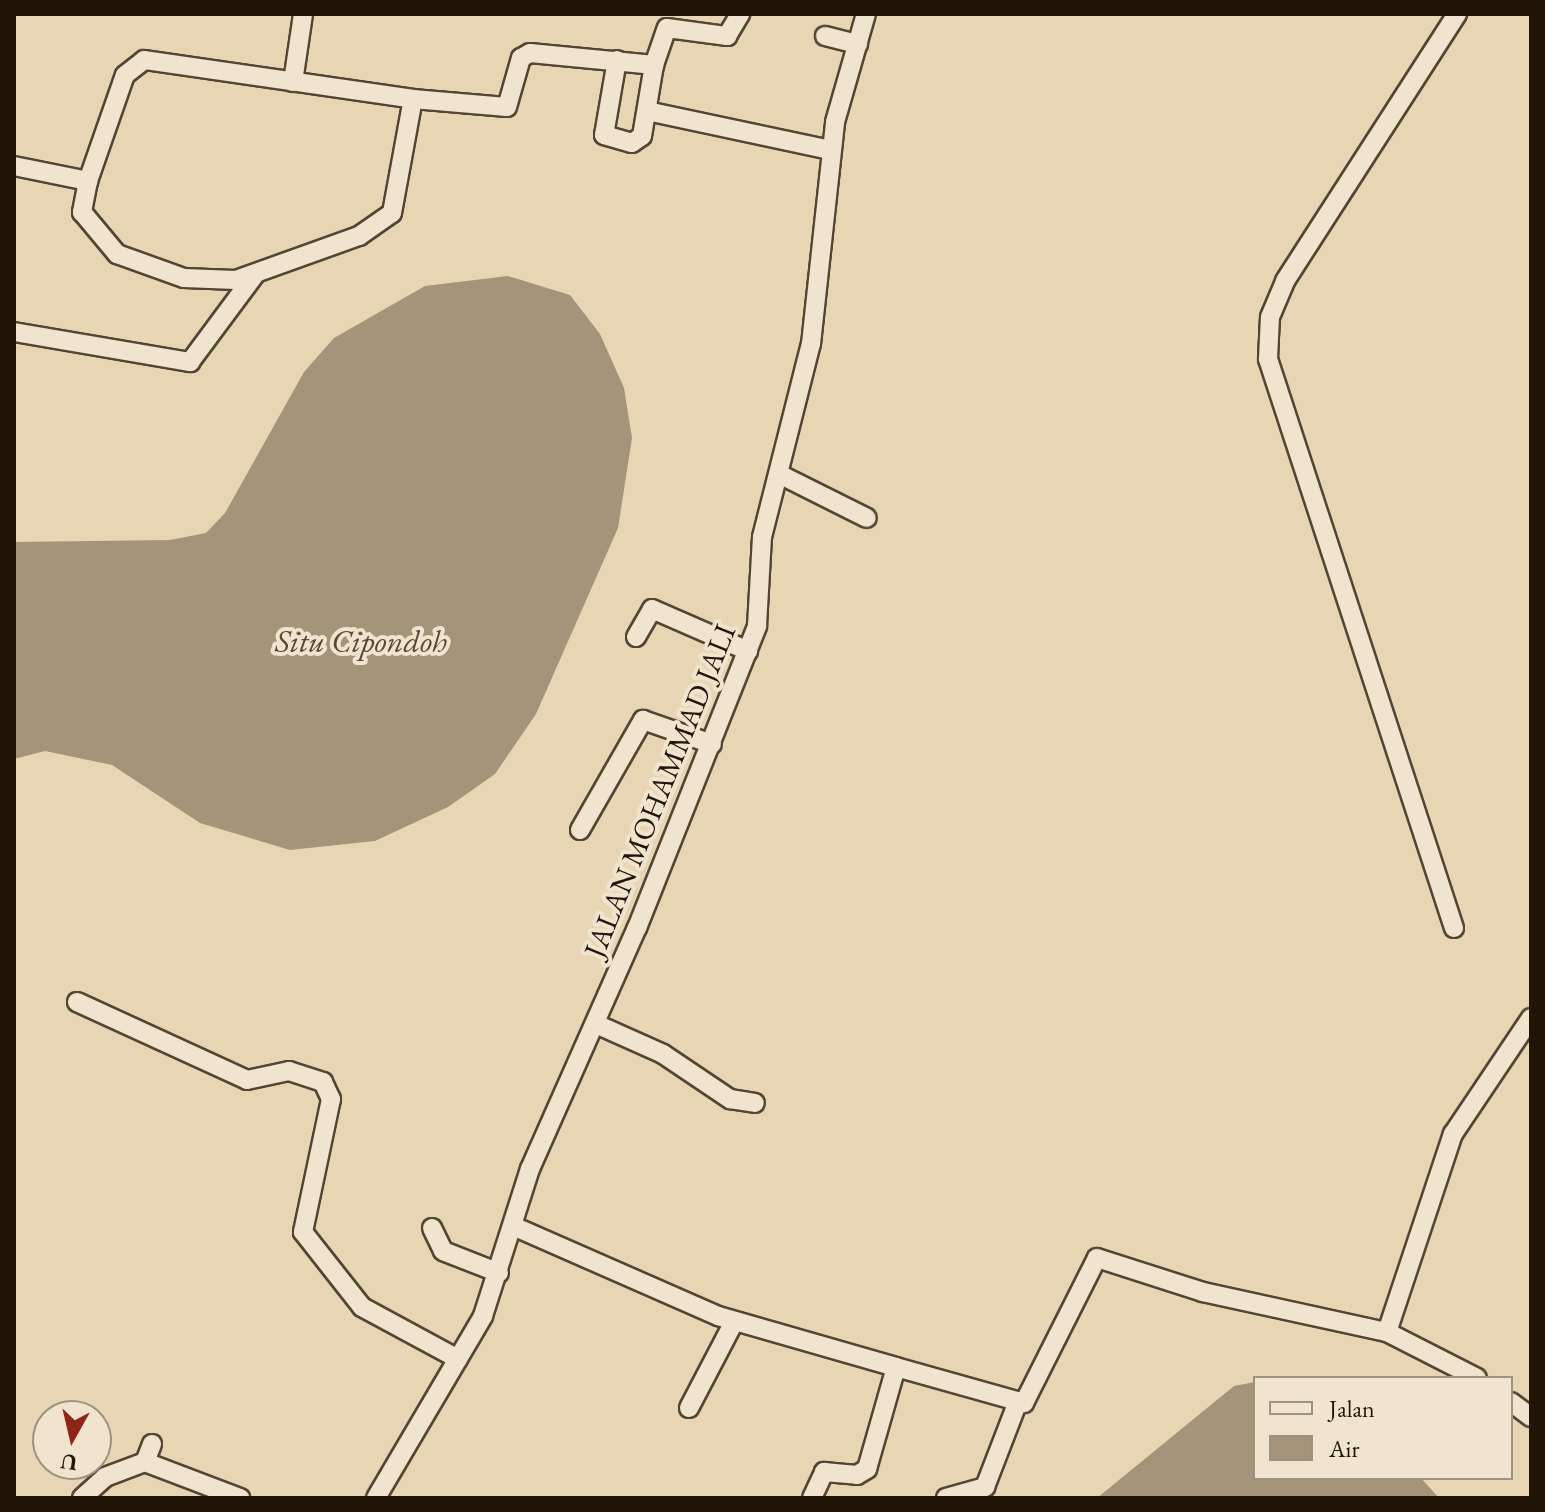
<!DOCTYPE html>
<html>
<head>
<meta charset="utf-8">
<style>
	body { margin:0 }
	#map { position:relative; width:1545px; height:1512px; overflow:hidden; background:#e8d5b4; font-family:"EB Garamond",serif }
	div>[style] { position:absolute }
	.water>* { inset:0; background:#a4947a }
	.roads { filter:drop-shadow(2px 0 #534533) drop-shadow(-2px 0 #534533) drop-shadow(0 2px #534533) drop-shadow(0 -2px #534533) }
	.minor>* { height:18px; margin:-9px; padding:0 9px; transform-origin:9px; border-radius:9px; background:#f0e4ce }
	span { translate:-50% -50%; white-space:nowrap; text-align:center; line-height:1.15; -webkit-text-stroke:8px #f0e4ce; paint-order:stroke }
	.street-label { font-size:30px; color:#211508 }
	.water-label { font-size:32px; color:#554836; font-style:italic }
	.frame { position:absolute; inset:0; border:16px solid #211508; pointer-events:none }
	.legend { position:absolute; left:1253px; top:1376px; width:260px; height:104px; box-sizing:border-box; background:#f0e4ce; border:2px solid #9d917f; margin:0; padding:10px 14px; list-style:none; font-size:24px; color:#211508 }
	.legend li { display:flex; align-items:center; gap:16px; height:40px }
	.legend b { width:40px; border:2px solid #9d917f }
	.north { position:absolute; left:32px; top:1400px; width:80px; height:80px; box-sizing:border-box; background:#f0e4ce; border:2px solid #9d917f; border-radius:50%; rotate:188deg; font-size:22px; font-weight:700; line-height:32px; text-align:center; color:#211508 }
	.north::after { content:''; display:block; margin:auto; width:28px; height:36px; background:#8f2418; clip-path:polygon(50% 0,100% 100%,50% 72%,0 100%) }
</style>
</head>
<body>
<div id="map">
	<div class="water">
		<div style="clip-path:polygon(508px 276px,570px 295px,600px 334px,624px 388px,632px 438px,618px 528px,536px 714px,495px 774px,448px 807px,375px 841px,290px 850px,200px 823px,112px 765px,45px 751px,14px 759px,14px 542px,170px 540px,206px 533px,225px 513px,304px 372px,334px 338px,425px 286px)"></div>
		<div style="clip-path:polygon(1255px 1382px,1255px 1478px,1421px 1478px,1439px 1498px,1097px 1498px,1234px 1386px)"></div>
	</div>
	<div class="roads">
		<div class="minor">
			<div style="left:825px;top:36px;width:34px;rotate:14deg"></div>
			<div style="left:617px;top:60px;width:76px;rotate:99.8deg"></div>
			<div style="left:604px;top:135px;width:29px;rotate:16deg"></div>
			<div style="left:632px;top:143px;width:12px;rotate:-35deg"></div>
			<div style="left:642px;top:136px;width:72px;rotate:-80.4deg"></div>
			<div style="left:293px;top:82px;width:69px;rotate:-81.6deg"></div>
			<div style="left:647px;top:111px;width:188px;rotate:12deg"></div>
			<div style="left:14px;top:166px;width:76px;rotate:11.5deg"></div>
			<div style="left:88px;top:181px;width:32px;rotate:101deg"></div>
			<div style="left:82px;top:212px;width:55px;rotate:50.2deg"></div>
			<div style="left:117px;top:254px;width:71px;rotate:19.7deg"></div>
			<div style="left:184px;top:278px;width:52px;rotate:2.2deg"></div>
			<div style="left:236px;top:280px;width:131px;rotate:-19.7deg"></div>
			<div style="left:359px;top:236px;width:40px;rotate:-34.9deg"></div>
			<div style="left:392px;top:213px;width:116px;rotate:-79.6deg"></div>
			<div style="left:413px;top:99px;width:94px;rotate:4.9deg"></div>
			<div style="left:507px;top:107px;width:51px;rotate:-74.1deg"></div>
			<div style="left:521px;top:58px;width:10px;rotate:-29deg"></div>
			<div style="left:530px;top:53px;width:125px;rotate:5.5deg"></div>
			<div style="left:654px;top:65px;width:39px;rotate:-71deg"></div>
			<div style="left:667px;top:28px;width:61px;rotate:7.6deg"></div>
			<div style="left:727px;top:36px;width:26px;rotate:-59deg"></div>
			<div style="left:88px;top:181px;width:112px;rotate:-70.8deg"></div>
			<div style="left:125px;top:75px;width:24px;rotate:-38deg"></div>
			<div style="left:144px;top:60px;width:272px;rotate:8.2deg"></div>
			<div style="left:14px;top:332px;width:179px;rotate:9.7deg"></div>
			<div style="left:190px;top:362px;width:111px;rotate:-53.4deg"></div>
			<div style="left:779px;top:474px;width:98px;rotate:26.6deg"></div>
			<div style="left:636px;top:637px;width:32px;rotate:-60deg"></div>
			<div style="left:652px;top:609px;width:105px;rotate:23.6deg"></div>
			<div style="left:580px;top:830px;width:127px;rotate:-60.2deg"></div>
			<div style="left:643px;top:720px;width:73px;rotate:19.2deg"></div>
			<div style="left:1454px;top:928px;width:599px;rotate:-108.1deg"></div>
			<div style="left:1268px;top:359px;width:42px;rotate:-87.3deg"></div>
			<div style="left:1270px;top:317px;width:39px;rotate:-67deg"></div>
			<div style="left:1285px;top:281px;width:318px;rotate:-57.2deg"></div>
			<div style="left:77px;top:1002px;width:187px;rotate:24.6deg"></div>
			<div style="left:247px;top:1080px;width:43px;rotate:-12.1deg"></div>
			<div style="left:289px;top:1071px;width:36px;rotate:18deg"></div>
			<div style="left:323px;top:1082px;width:19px;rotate:65deg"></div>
			<div style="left:331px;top:1099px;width:136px;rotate:101.9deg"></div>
			<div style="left:303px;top:1232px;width:95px;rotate:51.8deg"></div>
			<div style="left:362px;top:1307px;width:109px;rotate:28.4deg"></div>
			<div style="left:596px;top:1024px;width:73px;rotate:24.1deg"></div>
			<div style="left:663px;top:1054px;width:81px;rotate:33.9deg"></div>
			<div style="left:730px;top:1099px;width:25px;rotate:9deg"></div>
			<div style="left:513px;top:1226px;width:224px;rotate:23.7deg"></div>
			<div style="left:718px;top:1316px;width:185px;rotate:16deg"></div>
			<div style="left:432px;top:1228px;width:25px;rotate:64deg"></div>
			<div style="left:443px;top:1251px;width:60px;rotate:21.4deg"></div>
			<div style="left:1387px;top:1332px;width:209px;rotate:-71.6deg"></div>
			<div style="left:1453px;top:1134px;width:140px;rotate:-56.1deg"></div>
			<div style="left:1511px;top:1402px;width:25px;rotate:37deg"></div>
			<div style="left:689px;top:1408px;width:97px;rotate:-62.4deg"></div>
			<div style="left:152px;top:1444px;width:19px;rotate:111deg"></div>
			<div style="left:145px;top:1462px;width:102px;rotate:20.8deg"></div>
			<div style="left:82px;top:1498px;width:31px;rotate:-42deg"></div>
			<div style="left:105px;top:1477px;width:43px;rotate:-20.6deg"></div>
			<div style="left:376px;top:1498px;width:211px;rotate:-59.5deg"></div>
			<div style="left:483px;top:1316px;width:154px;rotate:-72.3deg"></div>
			<div style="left:530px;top:1169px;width:264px;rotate:-66.1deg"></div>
			<div style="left:637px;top:928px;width:325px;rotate:-68.3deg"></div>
			<div style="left:757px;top:626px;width:89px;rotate:-86.8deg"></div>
			<div style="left:762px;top:537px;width:199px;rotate:-75.8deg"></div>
			<div style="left:811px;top:344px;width:223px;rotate:-83.8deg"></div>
			<div style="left:835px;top:122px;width:112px;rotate:-74deg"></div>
			<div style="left:812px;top:1498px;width:29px;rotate:-65deg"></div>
			<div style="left:824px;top:1472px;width:33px;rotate:5deg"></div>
			<div style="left:857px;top:1475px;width:12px;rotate:-31deg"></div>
			<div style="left:867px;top:1469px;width:106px;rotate:-74.1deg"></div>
			<div style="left:896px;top:1367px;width:133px;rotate:15.7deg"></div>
			<div style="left:1024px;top:1403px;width:162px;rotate:-63.3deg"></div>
			<div style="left:1097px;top:1258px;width:111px;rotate:17.8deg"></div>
			<div style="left:1203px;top:1292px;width:188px;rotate:12.3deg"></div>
			<div style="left:1387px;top:1332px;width:101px;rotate:27.1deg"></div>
			<div style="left:946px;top:1498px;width:41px;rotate:-15.8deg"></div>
			<div style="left:985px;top:1487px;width:89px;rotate:-68.9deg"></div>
		</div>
	</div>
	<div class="street-label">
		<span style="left:660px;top:791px;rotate:-68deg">JALAN MOHAMMAD JALI</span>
	</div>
	<div class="water-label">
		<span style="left:361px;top:641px">Situ Cipondoh</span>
	</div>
	<div class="frame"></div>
	<ul class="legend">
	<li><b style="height:10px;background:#f0e4ce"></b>Jalan</li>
	<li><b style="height:22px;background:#a4947a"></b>Air</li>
	</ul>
	<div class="north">U</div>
</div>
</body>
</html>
